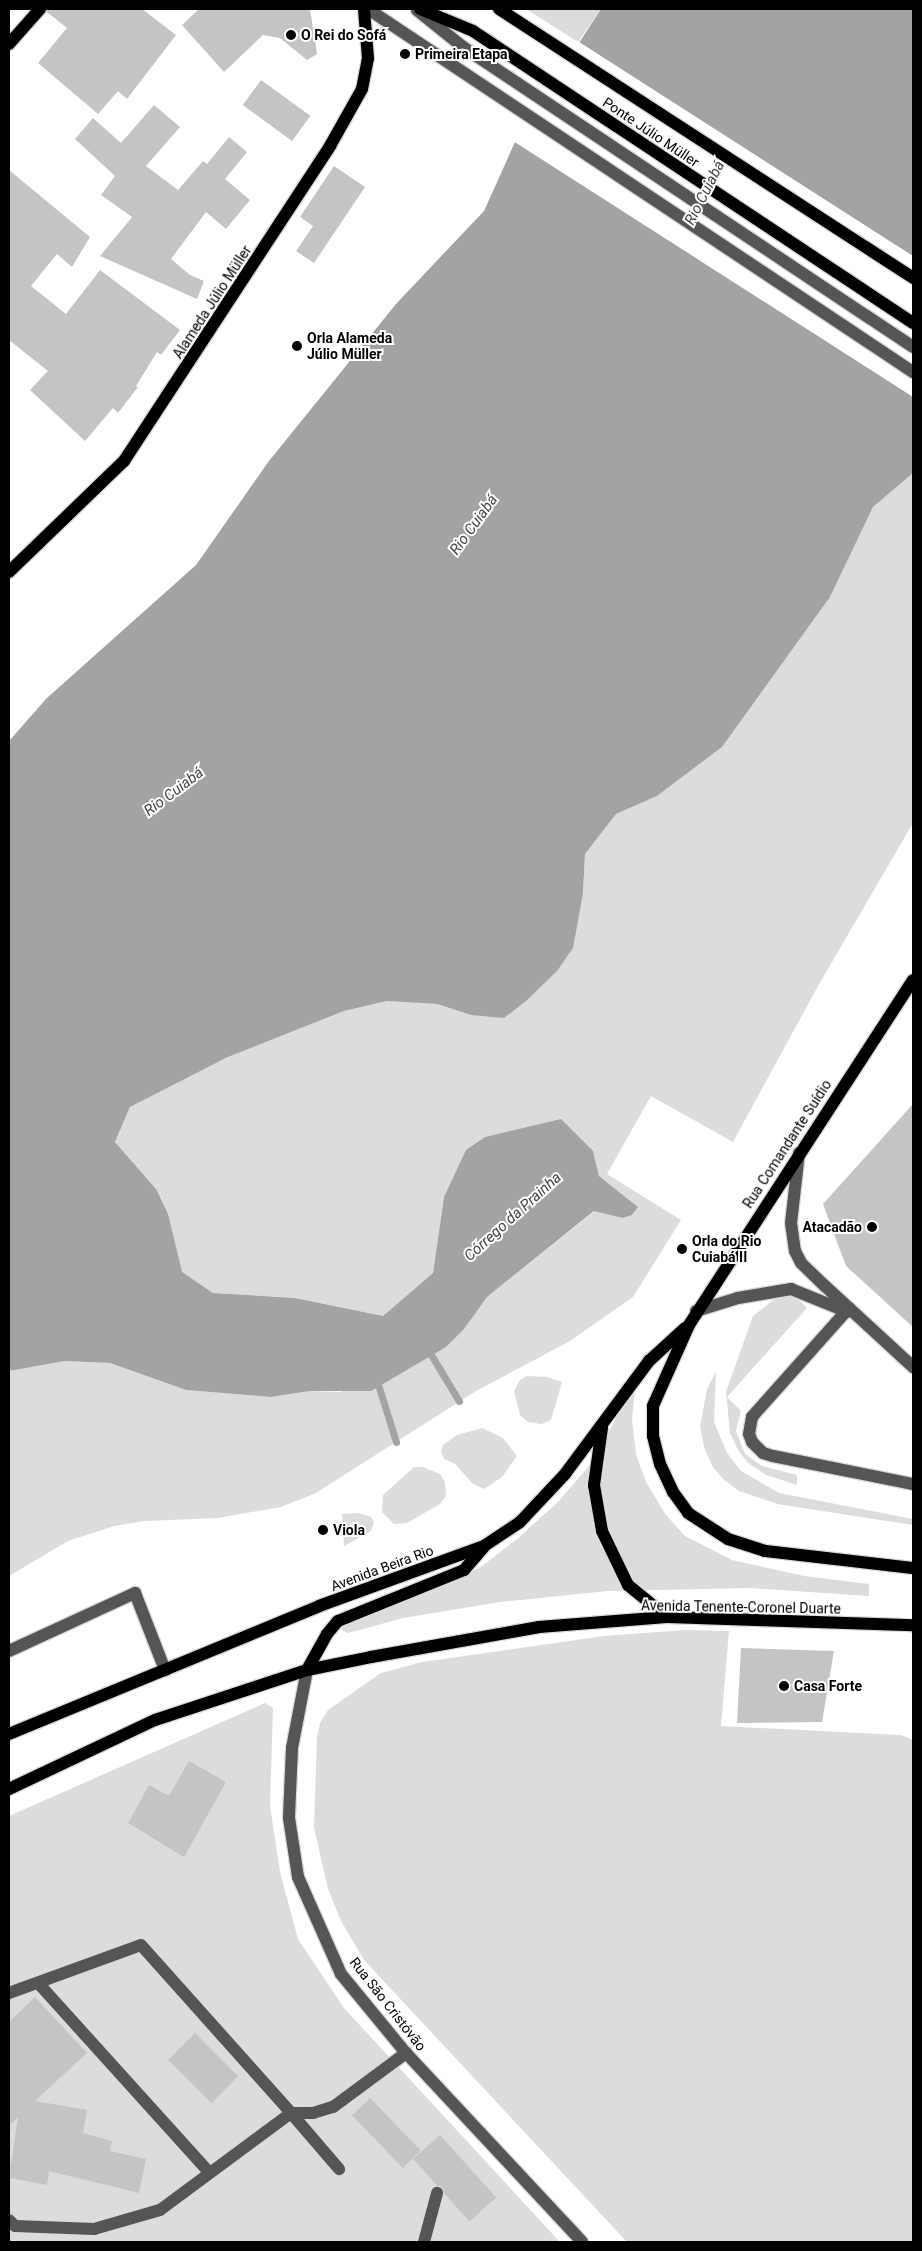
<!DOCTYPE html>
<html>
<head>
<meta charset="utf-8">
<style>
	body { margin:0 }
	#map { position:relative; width:922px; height:2251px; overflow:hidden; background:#fff; font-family:Roboto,sans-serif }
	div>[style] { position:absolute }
	.green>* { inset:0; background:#dcdcdc }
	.water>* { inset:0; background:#a3a3a3 }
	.pier>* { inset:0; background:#fff }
	.stream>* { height:7px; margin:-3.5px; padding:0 3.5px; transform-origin:3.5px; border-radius:3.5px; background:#a3a3a3 }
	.building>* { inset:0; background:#c4c4c4; transform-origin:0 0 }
	.roads { filter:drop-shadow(1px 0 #dbdbdb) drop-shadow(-1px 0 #dbdbdb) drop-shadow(0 1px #dbdbdb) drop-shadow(0 -1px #dbdbdb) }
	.minor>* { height:12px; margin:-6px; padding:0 6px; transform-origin:6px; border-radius:6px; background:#555 }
	.major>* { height:12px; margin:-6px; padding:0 6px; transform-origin:6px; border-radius:6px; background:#000 }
	.dots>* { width:14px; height:14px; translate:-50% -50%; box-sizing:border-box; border:2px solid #fff; border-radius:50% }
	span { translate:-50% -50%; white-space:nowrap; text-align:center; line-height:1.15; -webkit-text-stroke:4px #fff; paint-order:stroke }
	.poi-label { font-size:14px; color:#000; font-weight:700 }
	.left { translate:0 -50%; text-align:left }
	.right { translate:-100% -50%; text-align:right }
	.street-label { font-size:14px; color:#000 }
	.water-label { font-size:15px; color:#444; font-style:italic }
	.frame { position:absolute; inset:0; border:10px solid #000; pointer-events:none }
</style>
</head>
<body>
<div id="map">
	<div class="green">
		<div style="clip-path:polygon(526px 9px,601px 9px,578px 42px)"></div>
		<div style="clip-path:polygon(913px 473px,913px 823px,818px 986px,733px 1142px,651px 1096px,607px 1174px,681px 1220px,633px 1297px,570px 1341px,476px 1391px,316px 1493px,281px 1507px,218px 1518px,145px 1521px,114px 1526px,68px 1541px,9px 1576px,9px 1371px,65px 1361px,110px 1363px,186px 1390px,271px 1397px,310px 1391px,340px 1392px,464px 1329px,487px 1297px,595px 1211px,623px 1218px,632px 1215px,638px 1207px,599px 1176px,593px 1151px,516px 1131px,485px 1137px,444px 1197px,433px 1273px,383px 1316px,295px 1298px,213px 1293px,182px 1273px,156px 1189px,115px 1142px,130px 1107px,228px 1057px,344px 1011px,387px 1001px,437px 1004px,471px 1015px,583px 893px,585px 854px,616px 814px,657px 796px,722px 747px,830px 597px,873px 507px)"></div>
		<div style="clip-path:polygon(794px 1295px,807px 1308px,727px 1397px,741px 1411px,736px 1431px,745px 1454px,762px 1466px,797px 1475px,797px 1485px,766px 1475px,747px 1462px,738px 1450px,730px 1433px,726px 1392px,753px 1316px,776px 1298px)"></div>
		<div style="clip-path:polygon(716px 1371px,714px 1422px,727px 1453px,741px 1471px,779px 1493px,913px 1519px,913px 1525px,777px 1504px,739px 1491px,724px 1480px,712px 1466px,704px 1447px,700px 1426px,707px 1389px)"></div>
		<div style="clip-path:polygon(527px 1376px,547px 1377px,562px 1382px,551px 1420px,542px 1424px,528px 1422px,520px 1415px,514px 1391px,520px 1380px)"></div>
		<div style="clip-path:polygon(636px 1382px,632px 1419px,636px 1454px,646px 1482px,666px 1515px,685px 1536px,732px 1560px,804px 1576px,869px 1584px,869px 1596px,749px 1588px,608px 1591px,500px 1602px,403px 1618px,348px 1633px,342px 1630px,341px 1623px,447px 1585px,482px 1566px,516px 1540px,557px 1503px,590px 1465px)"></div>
		<div style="clip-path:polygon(482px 1428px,503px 1438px,517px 1456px,502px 1477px,484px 1489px,473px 1484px,455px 1464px,444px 1459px,441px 1451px,443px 1445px,457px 1435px)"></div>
		<div style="clip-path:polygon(414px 1467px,423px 1467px,440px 1474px,445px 1482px,446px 1496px,440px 1504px,407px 1523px,394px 1524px,382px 1512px,383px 1495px)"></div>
		<div style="clip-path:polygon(359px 1513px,371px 1517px,374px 1522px,371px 1531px,344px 1546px,342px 1514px)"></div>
		<div style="clip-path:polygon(685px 1630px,729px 1631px,721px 1726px,901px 1735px,913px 1740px,913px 2242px,627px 2242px,364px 1960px,341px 1921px,328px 1889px,314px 1828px,317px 1737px,320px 1723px,328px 1710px,381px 1673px,422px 1662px,604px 1636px)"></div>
		<div style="clip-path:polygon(265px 1703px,273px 1708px,270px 1806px,280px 1872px,298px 1939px,344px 2008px,560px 2242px,9px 2242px,9px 1816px)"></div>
	</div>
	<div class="water">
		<div style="clip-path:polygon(601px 9px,913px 9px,913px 473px,873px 507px,830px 597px,722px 747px,657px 796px,616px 814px,585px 854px,583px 893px,573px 948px,557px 971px,526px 1001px,504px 1018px,471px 1015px,437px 1004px,387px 1001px,344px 1011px,228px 1057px,130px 1107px,115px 1142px,156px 1189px,168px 1214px,182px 1272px,213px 1293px,295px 1298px,383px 1316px,433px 1273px,444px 1197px,466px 1150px,485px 1137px,561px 1119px,593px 1151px,599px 1176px,638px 1207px,632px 1215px,623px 1218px,594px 1211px,487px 1297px,464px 1329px,446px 1347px,371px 1391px,310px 1391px,271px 1397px,186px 1390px,110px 1363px,65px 1361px,9px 1371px,9px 741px,47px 698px,196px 565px,269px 461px,396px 304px,484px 211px,515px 142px)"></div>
	</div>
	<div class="pier">
		<div style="clip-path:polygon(576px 40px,913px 256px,913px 397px,513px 141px)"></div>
	</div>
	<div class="stream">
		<div style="left:427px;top:1348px;width:62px;rotate:58.9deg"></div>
		<div style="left:376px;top:1378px;width:67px;rotate:72.6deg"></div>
	</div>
	<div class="building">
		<div style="clip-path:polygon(48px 9px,142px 9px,176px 35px,127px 99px,118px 91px,98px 114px,38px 63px,67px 28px,47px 12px)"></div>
		<div style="clip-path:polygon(199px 9px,310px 9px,317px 54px,307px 60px,280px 38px,263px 35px,224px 72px,182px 25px)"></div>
		<div style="left:261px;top:80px;width:61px;height:31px;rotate:36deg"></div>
		<div style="clip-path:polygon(154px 105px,180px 127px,146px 166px,178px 190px,203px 161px,207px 164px,229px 137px,247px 152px,225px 179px,250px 200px,226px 229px,206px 212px,171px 259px,190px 275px,204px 281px,197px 299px,100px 256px,132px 217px,101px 195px,115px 176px,75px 139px,93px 118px,121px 143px)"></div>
		<div style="clip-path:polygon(334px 166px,365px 187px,314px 263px,296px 251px,313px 226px,300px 217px)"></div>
		<div style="clip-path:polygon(9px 170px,90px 237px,72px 267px,57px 254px,31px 286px,66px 314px,100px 270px,180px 330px,161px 355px,157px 352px,136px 386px,138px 387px,118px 413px,113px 408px,85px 441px,30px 390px,48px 371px,9px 340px)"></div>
		<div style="clip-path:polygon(913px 1104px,913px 1327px,846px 1266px,823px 1204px)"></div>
		<div style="clip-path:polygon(741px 1648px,834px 1651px,822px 1722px,737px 1723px)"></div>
		<div style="clip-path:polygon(189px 1761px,226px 1782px,184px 1857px,128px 1823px,149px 1785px,169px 1796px)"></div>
		<div style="clip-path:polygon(35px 1997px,87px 2053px,35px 2101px,87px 2110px,83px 2133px,112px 2141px,110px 2151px,146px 2159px,139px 2193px,49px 2171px,47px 2185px,9px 2178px,18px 2117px,9px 2126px,9px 2022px)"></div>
		<div style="left:195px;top:2033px;width:61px;height:38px;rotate:45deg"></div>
		<div style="left:370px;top:2098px;width:73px;height:25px;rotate:46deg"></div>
		<div style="left:440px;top:2135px;width:84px;height:36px;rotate:48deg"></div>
	</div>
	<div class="roads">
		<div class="minor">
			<div style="left:368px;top:9px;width:655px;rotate:33.67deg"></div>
			<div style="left:417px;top:10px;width:59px;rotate:38.8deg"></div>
			<div style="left:463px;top:47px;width:541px;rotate:33.69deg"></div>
			<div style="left:799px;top:1153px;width:70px;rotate:96.5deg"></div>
			<div style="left:791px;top:1223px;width:28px;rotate:82deg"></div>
			<div style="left:795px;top:1251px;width:13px;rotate:63deg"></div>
			<div style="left:801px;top:1263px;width:33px;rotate:44deg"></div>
			<div style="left:825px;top:1286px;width:120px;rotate:42.6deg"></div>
			<div style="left:849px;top:1308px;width:146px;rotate:131.7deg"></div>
			<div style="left:752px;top:1417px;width:17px;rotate:100deg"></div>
			<div style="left:749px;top:1434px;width:9px;rotate:69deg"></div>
			<div style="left:752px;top:1442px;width:16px;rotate:45deg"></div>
			<div style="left:763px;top:1453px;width:10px;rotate:17deg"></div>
			<div style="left:773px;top:1456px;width:143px;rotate:11.3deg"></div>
			<div style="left:696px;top:1311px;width:44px;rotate:-17.2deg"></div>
			<div style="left:738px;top:1298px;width:54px;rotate:-9.6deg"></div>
			<div style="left:791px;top:1289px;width:61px;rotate:22deg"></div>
			<div style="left:9px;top:1651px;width:139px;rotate:-24.7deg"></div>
			<div style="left:135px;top:1593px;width:83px;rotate:68.7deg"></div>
			<div style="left:307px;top:1670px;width:79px;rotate:100.9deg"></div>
			<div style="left:292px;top:1748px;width:70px;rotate:92.5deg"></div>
			<div style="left:289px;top:1818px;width:60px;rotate:81.3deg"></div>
			<div style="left:298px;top:1877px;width:106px;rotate:66.1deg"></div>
			<div style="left:341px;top:1974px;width:102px;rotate:50.6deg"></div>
			<div style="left:406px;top:2053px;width:258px;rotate:47deg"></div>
			<div style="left:39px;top:1984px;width:252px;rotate:47.9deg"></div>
			<div style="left:9px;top:1993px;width:140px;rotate:-20deg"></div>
			<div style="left:141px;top:1945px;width:225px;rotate:48.2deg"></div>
			<div style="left:291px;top:2113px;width:22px"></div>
			<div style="left:313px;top:2113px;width:21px;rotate:-17deg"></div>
			<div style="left:333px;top:2107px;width:91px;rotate:-36.5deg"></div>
			<div style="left:9px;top:2220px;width:8px;rotate:45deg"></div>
			<div style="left:15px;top:2226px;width:79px;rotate:2.2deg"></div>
			<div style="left:94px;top:2229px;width:69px;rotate:-16.1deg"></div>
			<div style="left:160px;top:2210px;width:163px;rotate:-36.5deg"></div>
			<div style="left:291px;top:2113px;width:74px;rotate:49.4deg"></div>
			<div style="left:424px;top:2242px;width:51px;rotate:-75.1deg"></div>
		</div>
		<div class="major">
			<div style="left:420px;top:9px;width:57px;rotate:22.5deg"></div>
			<div style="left:473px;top:31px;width:528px;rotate:33.57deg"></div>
			<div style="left:499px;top:9px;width:494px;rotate:33deg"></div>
			<div style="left:9px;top:44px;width:47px;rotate:-48.5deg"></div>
			<div style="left:9px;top:572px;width:160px;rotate:-44deg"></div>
			<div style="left:124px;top:461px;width:376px;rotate:-56.8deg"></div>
			<div style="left:330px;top:146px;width:65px;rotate:-60.7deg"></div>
			<div style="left:362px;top:89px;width:32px;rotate:-79deg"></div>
			<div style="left:368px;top:58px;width:49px;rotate:-94.7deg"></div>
			<div style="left:913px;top:980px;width:411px;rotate:123deg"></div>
			<div style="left:689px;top:1325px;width:89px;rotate:114deg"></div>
			<div style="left:653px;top:1406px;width:30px;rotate:90deg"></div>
			<div style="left:653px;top:1436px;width:29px;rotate:76deg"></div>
			<div style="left:660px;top:1464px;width:31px;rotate:65deg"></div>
			<div style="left:673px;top:1492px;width:26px;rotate:54deg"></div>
			<div style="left:688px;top:1513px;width:48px;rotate:33deg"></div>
			<div style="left:728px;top:1539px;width:39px;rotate:18deg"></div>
			<div style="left:765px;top:1551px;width:149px;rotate:6.6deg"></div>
			<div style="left:602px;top:1428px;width:58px;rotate:98deg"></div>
			<div style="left:594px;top:1485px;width:47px;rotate:80.1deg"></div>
			<div style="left:602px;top:1531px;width:60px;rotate:64.3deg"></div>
			<div style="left:628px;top:1585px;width:50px;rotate:39.4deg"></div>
			<div style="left:307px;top:1670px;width:41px;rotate:-60.9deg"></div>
			<div style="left:327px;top:1634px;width:17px;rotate:-50deg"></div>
			<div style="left:338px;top:1621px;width:136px;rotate:-22deg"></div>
			<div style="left:464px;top:1570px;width:29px;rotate:-49deg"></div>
			<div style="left:9px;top:1734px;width:335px;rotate:-22.4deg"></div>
			<div style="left:319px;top:1606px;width:176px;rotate:-20deg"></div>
			<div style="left:484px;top:1546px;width:43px;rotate:-33.7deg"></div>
			<div style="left:520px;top:1522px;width:66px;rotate:-46.8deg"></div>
			<div style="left:565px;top:1474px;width:141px;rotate:-53.4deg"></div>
			<div style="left:649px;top:1361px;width:49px;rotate:-42.5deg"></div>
			<div style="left:9px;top:1789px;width:161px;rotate:-25.3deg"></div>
			<div style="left:155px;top:1720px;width:160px;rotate:-18.2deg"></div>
			<div style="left:307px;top:1670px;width:65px;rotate:-11.5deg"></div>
			<div style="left:371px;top:1657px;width:171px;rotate:-10.1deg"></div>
			<div style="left:539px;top:1627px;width:128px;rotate:-4.5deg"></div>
			<div style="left:667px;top:1617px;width:246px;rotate:1.9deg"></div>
		</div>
	</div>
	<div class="dots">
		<div style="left:291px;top:35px;background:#000"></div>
		<div style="left:405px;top:54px;background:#000"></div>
		<div style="left:297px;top:346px;background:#000"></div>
		<div style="left:872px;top:1227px;background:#000"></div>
		<div style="left:682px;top:1249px;background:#000"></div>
		<div style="left:323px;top:1530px;background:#000"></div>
		<div style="left:784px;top:1686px;background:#000"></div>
	</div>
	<div class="poi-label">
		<span class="left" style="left:301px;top:35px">O Rei do Sofá</span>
		<span class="left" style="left:415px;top:54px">Primeira Etapa</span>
		<span class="left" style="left:307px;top:346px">Orla Alameda<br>Júlio Müller</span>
		<span class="right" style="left:862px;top:1227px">Atacadão</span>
		<span class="left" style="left:692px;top:1249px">Orla do Rio<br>Cuiabá II</span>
		<span class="left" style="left:333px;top:1530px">Viola</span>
		<span class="left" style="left:794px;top:1686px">Casa Forte</span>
	</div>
	<div class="street-label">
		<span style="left:651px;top:132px;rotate:34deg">Ponte Júlio Müller</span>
		<span style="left:212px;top:302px;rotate:-57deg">Alameda Júlio Müller</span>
		<span style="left:787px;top:1144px;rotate:-57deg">Rua Comandante Suídio</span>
		<span style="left:382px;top:1568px;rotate:-20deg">Avenida Beira Rio</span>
		<span style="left:741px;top:1607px;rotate:1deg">Avenida Tenente-Coronel Duarte</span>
		<span style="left:388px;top:2004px;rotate:52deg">Rua São Cristóvão</span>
	</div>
	<div class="water-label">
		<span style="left:705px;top:193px;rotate:-63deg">Rio Cuiabá</span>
		<span style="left:474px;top:525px;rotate:-54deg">Rio Cuiabá</span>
		<span style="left:174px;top:792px;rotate:-37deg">Rio Cuiabá</span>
		<span style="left:513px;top:1217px;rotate:-42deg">Córrego da Prainha</span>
	</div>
	<div class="frame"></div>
</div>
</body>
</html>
